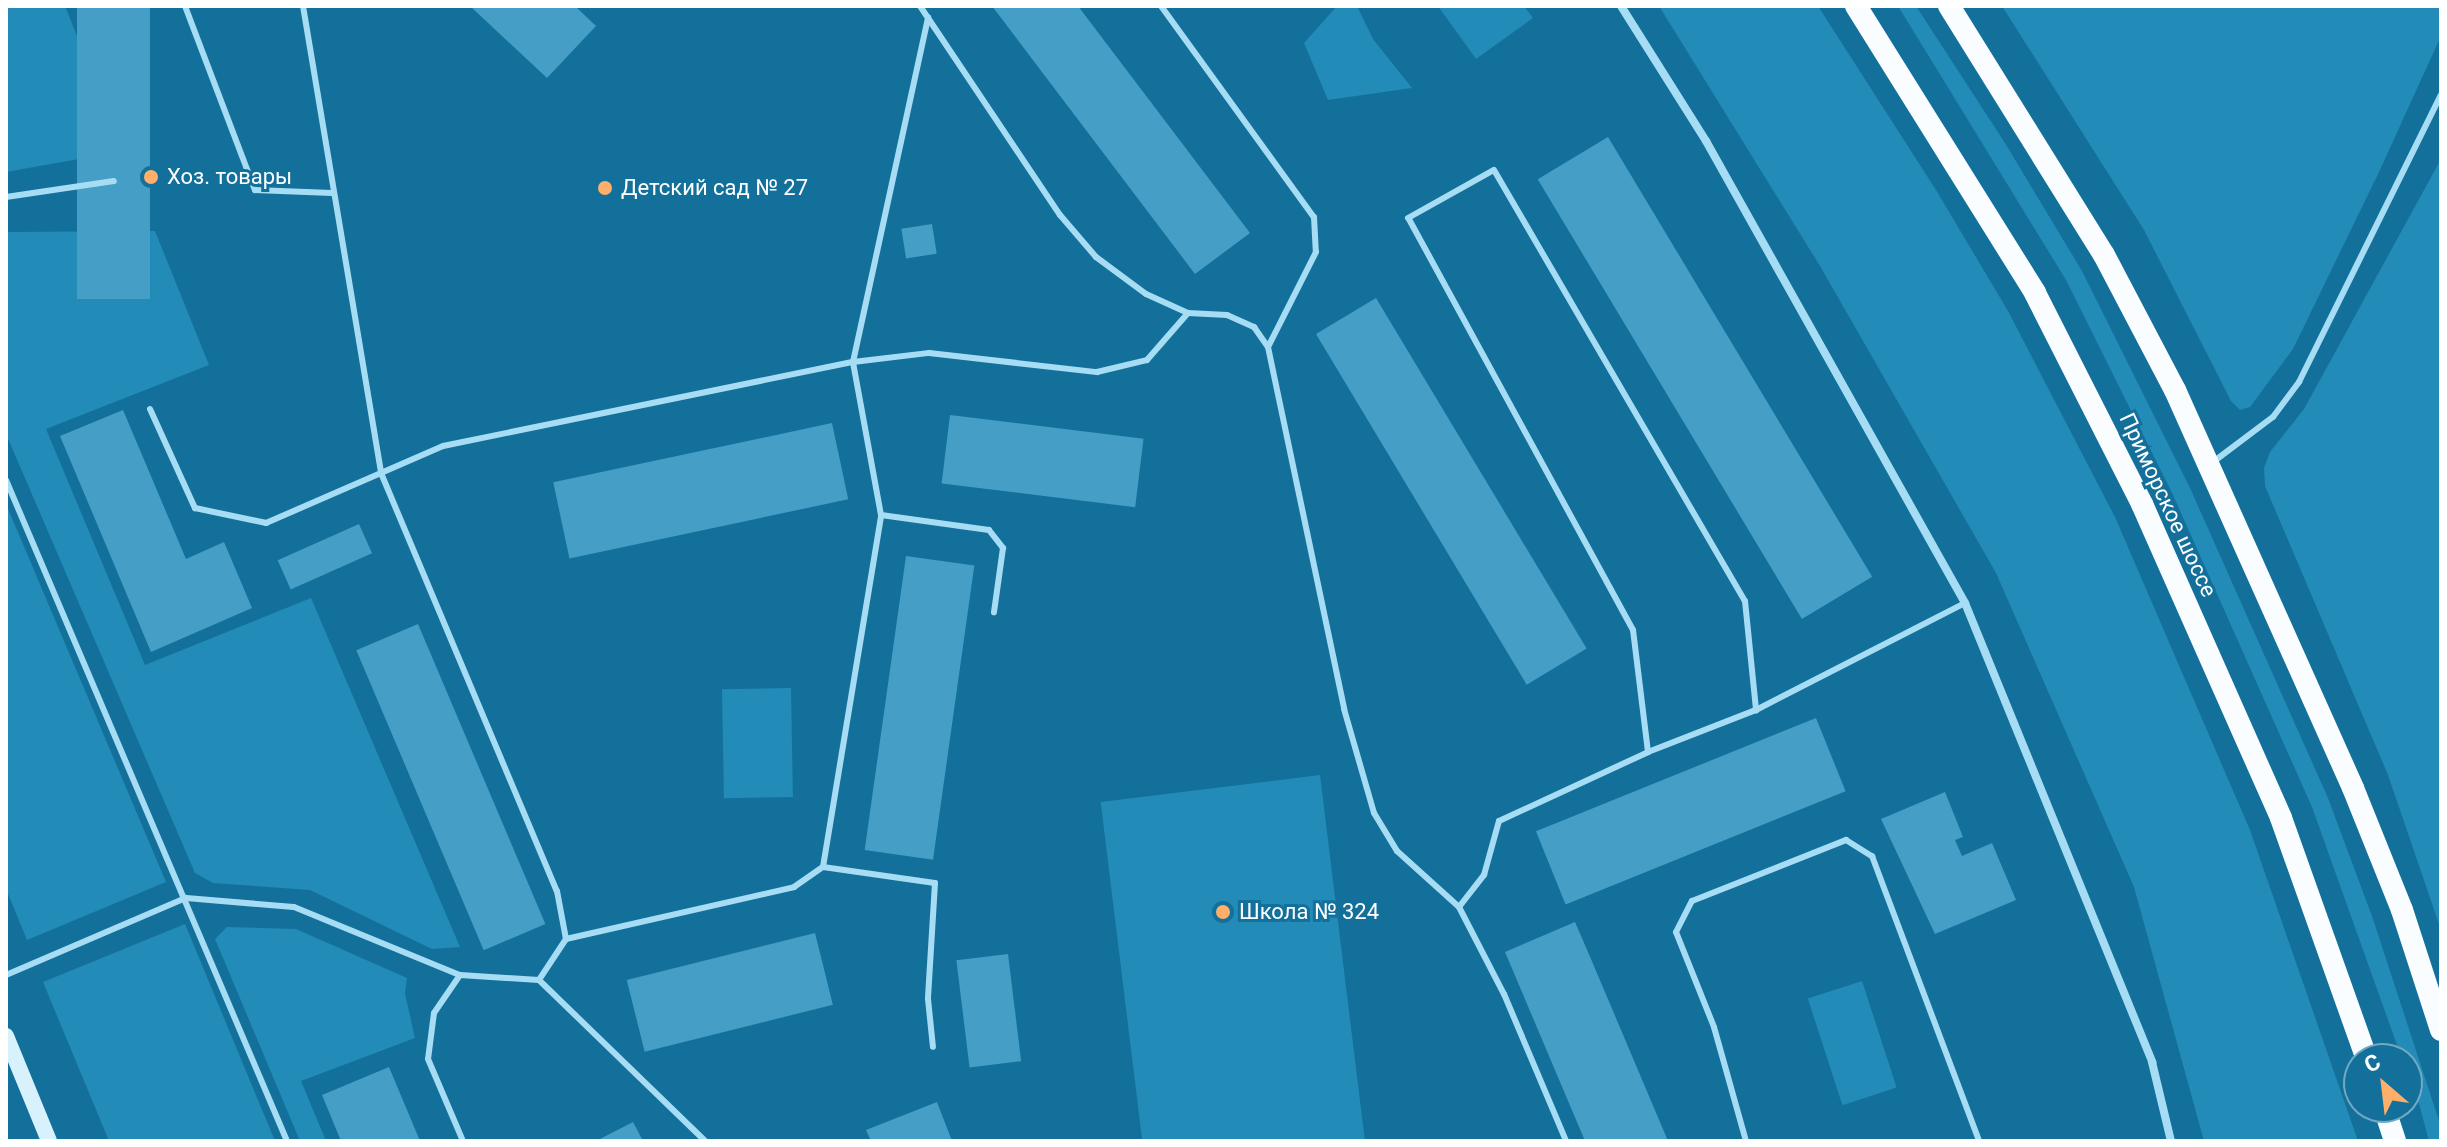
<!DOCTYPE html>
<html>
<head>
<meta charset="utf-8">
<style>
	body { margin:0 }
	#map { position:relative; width:2447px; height:1147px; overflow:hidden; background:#13709b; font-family:Roboto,sans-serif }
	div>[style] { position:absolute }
	.green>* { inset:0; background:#228bb8; transform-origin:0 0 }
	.building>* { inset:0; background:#459ec5; transform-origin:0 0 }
	.service>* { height:6px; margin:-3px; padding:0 3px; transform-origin:3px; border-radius:3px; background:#a7ddf4 }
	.minor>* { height:8px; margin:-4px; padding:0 4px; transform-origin:4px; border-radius:4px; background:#a7ddf4 }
	.secondary>* { height:16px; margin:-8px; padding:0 8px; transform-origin:8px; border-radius:8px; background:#d7f1fd }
	.trunk>* { height:22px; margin:-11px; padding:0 11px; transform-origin:11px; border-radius:11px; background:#fafdff }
	.dots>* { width:22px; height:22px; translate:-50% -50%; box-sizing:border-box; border:4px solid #13709b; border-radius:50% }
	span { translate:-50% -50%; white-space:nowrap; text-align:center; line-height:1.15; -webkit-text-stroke:6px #13709b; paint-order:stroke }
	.poi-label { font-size:22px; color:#fff }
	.left { translate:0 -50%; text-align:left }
	.street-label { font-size:22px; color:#fff }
	.frame { position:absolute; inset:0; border:8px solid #fff; pointer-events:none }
	.north { position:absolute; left:2343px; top:1043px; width:80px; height:80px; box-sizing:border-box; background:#13709b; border:2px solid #71a9c3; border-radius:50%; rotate:332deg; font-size:22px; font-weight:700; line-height:32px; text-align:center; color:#fff }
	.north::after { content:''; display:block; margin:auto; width:28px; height:36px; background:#ffaf6a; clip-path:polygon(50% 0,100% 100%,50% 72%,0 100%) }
</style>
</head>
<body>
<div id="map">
	<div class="green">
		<div style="clip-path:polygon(6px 6px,65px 6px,114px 128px,90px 157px,6px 172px)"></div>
		<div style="clip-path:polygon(1337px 6px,1357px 6px,1373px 39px,1412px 88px,1328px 100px,1304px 43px)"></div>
		<div style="clip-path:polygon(1438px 6px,1524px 6px,1533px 18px,1476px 59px)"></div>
		<div style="clip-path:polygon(1659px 6px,1818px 6px,1936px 190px,2008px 311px,2115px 517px,2250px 830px,2358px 1141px,2204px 1141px,2134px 887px,1996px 573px,1820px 266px)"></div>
		<div style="clip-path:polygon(1898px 6px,1916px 6px,2005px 143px,2082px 271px,2190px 488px,2328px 798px,2373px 919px,2441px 1127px,2441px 1141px,2429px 1141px,2407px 1059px,2402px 1059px,2312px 807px,2173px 495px,2066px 280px)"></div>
		<div style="clip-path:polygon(2002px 6px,2441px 6px,2441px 36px,2379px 172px,2293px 349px,2250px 407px,2240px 410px,2231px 401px,2144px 230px)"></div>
		<div style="clip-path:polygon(2441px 159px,2441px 930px,2388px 775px,2265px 486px,2264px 468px,2270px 452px,2304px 409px)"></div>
		<div style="clip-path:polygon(155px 231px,209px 365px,46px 429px,145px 665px,311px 598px,460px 947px,432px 949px,310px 890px,213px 883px,195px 873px,6px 434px,6px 232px)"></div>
		<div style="clip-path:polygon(6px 504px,166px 882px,27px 940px,6px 889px)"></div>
		<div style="left:791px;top:688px;width:109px;height:69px;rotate:89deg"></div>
		<div style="left:1320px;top:775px;width:369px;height:221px;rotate:83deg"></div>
		<div style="clip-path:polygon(185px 924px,275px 1141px,109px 1141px,43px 982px)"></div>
		<div style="clip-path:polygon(227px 927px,296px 929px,407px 978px,405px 994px,415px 1038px,301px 1081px,326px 1141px,300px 1141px,215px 939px)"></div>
		<div style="left:1862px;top:981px;width:112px;height:57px;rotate:72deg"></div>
	</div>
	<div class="building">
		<div style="left:77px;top:6px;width:73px;height:293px"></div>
		<div style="clip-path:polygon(470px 6px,575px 6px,596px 26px,547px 78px)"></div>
		<div style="clip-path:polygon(992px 6px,1078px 6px,1250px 233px,1195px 274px)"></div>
		<div style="left:1608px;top:137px;width:513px;height:82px;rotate:59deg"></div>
		<div style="left:932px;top:224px;width:30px;height:31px;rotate:81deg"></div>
		<div style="left:1376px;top:298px;width:409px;height:70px;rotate:59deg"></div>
		<div style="clip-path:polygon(123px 410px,186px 559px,224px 542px,252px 608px,151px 652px,60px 436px)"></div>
		<div style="left:950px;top:415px;width:195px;height:69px;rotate:7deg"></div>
		<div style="left:832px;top:423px;width:78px;height:285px;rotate:78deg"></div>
		<div style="left:359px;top:524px;width:32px;height:89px;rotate:66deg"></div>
		<div style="left:906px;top:556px;width:69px;height:297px;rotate:8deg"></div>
		<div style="left:418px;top:624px;width:326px;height:67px;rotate:67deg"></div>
		<div style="left:1816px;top:718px;width:79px;height:302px;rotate:68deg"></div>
		<div style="clip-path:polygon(1945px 792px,1963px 837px,1955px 840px,1962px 856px,1992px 843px,2016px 900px,1935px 934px,1881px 819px)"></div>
		<div style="clip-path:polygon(1575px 922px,1591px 959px,1668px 1141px,1585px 1141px,1505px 952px)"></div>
		<div style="left:815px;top:933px;width:74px;height:194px;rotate:76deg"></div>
		<div style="left:1008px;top:954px;width:108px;height:52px;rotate:83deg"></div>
		<div style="clip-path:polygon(389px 1067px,420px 1141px,341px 1141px,322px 1095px)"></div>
		<div style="clip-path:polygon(937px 1102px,952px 1141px,871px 1141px,866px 1130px)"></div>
		<div style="clip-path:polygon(633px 1122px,643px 1141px,596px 1141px)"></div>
	</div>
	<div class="service">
		<div style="left:185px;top:6px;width:197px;rotate:69.2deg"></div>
		<div style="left:255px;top:190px;width:77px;rotate:2.2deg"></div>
		<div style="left:303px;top:6px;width:473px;rotate:80.5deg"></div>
		<div style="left:381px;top:473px;width:454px;rotate:67.2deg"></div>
		<div style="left:557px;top:891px;width:49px;rotate:79.4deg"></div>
		<div style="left:566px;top:939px;width:49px;rotate:123.4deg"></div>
		<div style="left:920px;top:6px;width:252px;rotate:56.2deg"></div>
		<div style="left:1060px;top:215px;width:55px;rotate:49.4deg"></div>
		<div style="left:1096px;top:257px;width:62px;rotate:36.5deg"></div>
		<div style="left:1146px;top:294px;width:46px;rotate:24.3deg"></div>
		<div style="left:1188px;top:313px;width:39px;rotate:3deg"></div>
		<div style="left:1227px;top:315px;width:30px;rotate:24deg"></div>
		<div style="left:1254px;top:327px;width:24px;rotate:55deg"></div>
		<div style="left:1268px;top:347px;width:370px;rotate:78.1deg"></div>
		<div style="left:1344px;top:709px;width:108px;rotate:73.9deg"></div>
		<div style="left:1374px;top:813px;width:44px;rotate:58.8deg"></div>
		<div style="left:1397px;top:851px;width:84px;rotate:42.1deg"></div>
		<div style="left:1459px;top:907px;width:98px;rotate:62.7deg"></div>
		<div style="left:1504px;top:994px;width:160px;rotate:67.1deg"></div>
		<div style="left:1161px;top:6px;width:261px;rotate:54.1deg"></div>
		<div style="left:1314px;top:217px;width:35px;rotate:87deg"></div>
		<div style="left:1316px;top:252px;width:106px;rotate:116.8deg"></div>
		<div style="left:6px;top:197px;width:109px;rotate:-8.4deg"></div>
		<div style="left:150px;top:409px;width:109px;rotate:65.6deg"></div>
		<div style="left:195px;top:508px;width:73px;rotate:11.9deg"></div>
		<div style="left:266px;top:523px;width:193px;rotate:-23.5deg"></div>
		<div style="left:443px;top:446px;width:419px;rotate:-11.6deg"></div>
		<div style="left:853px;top:362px;width:77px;rotate:-6.8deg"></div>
		<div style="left:929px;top:353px;width:169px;rotate:6.5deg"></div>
		<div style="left:1097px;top:372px;width:51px;rotate:-13.5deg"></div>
		<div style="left:1147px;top:360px;width:62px;rotate:-48.9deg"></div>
		<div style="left:2213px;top:462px;width:75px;rotate:-36.9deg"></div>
		<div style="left:2273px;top:417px;width:44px;rotate:-53.4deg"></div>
		<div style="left:2299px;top:382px;width:320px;rotate:-63.7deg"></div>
		<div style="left:6px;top:480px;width:718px;rotate:66.97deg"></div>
		<div style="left:881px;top:515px;width:109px;rotate:7.9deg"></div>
		<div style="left:989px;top:530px;width:23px;rotate:52deg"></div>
		<div style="left:1003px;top:548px;width:65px;rotate:98deg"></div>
		<div style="left:1648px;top:752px;width:123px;rotate:-97deg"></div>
		<div style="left:1633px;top:630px;width:469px;rotate:-118.6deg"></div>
		<div style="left:1408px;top:218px;width:98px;rotate:-29.2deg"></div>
		<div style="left:1494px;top:170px;width:499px;rotate:59.8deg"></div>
		<div style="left:1745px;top:601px;width:110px;rotate:84.2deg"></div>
		<div style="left:1756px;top:710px;width:235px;rotate:-27.1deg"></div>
		<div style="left:823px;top:867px;width:113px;rotate:8.1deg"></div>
		<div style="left:935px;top:883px;width:116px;rotate:93.5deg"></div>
		<div style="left:928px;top:999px;width:48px;rotate:84.1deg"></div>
		<div style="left:1459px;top:907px;width:41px;rotate:-52deg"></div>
		<div style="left:1484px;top:875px;width:56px;rotate:-74.5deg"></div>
		<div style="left:1499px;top:821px;width:164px;rotate:-24.8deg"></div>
		<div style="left:1648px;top:752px;width:116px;rotate:-21.3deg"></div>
		<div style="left:566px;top:939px;width:234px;rotate:-12.8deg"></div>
		<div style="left:794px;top:887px;width:35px;rotate:-35deg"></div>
		<div style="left:823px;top:867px;width:357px;rotate:-80.6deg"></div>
		<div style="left:881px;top:515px;width:156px;rotate:-100.4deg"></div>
		<div style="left:853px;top:362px;width:353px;rotate:-77.7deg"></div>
		<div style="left:6px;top:975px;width:196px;rotate:-23.2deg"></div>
		<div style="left:186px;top:898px;width:108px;rotate:4.8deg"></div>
		<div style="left:294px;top:907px;width:179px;rotate:22.3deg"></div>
		<div style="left:460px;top:975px;width:79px;rotate:3.6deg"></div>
		<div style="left:539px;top:980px;width:231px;rotate:44.1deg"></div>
		<div style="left:460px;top:975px;width:46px;rotate:124.4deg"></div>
		<div style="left:434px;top:1013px;width:46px;rotate:97.4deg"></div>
		<div style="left:428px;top:1059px;width:89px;rotate:66.9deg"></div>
		<div style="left:1746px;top:1141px;width:118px;rotate:-105.7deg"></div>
		<div style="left:1714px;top:1027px;width:102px;rotate:-111.8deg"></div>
		<div style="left:1676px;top:932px;width:35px;rotate:-63deg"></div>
		<div style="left:1692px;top:901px;width:166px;rotate:-21.6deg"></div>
		<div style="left:1846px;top:840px;width:31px;rotate:32deg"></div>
		<div style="left:1872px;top:856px;width:304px;rotate:69.4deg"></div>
	</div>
	<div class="minor">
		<div style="left:1621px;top:6px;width:160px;rotate:57.8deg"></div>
		<div style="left:1706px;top:141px;width:530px;rotate:60.72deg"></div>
		<div style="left:1965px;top:603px;width:496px;rotate:67.8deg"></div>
		<div style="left:2152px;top:1062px;width:81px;rotate:76.5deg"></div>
	</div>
	<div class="secondary">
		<div style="left:6px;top:1036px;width:113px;rotate:67.7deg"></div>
	</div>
	<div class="trunk">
		<div style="left:1856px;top:6px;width:338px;rotate:58deg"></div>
		<div style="left:2035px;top:293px;width:237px;rotate:63.1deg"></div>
		<div style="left:2142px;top:504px;width:343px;rotate:66.1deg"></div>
		<div style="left:2281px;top:818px;width:256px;rotate:70.4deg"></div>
		<div style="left:1949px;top:6px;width:293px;rotate:58.1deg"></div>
		<div style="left:2104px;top:255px;width:153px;rotate:62.3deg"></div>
		<div style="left:2175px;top:390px;width:436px;rotate:65.9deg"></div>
		<div style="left:2353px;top:788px;width:131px;rotate:68.1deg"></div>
		<div style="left:2402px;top:910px;width:126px;rotate:72deg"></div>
		<div style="left:2384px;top:1107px;width:36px;rotate:72deg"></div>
	</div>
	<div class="dots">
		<div style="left:151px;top:177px;background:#ffaf6a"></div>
		<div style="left:605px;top:188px;background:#ffaf6a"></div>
		<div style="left:1223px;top:912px;background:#ffaf6a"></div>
	</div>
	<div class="poi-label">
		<span class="left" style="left:167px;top:177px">Хоз. товары</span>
		<span class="left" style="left:621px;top:188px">Детский сад № 27</span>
		<span class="left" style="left:1239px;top:912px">Школа № 324</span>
	</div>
	<div class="street-label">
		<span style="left:2168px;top:505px;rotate:65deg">Приморское шоссе</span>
	</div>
	<div class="frame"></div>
	<div class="north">С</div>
</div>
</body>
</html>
